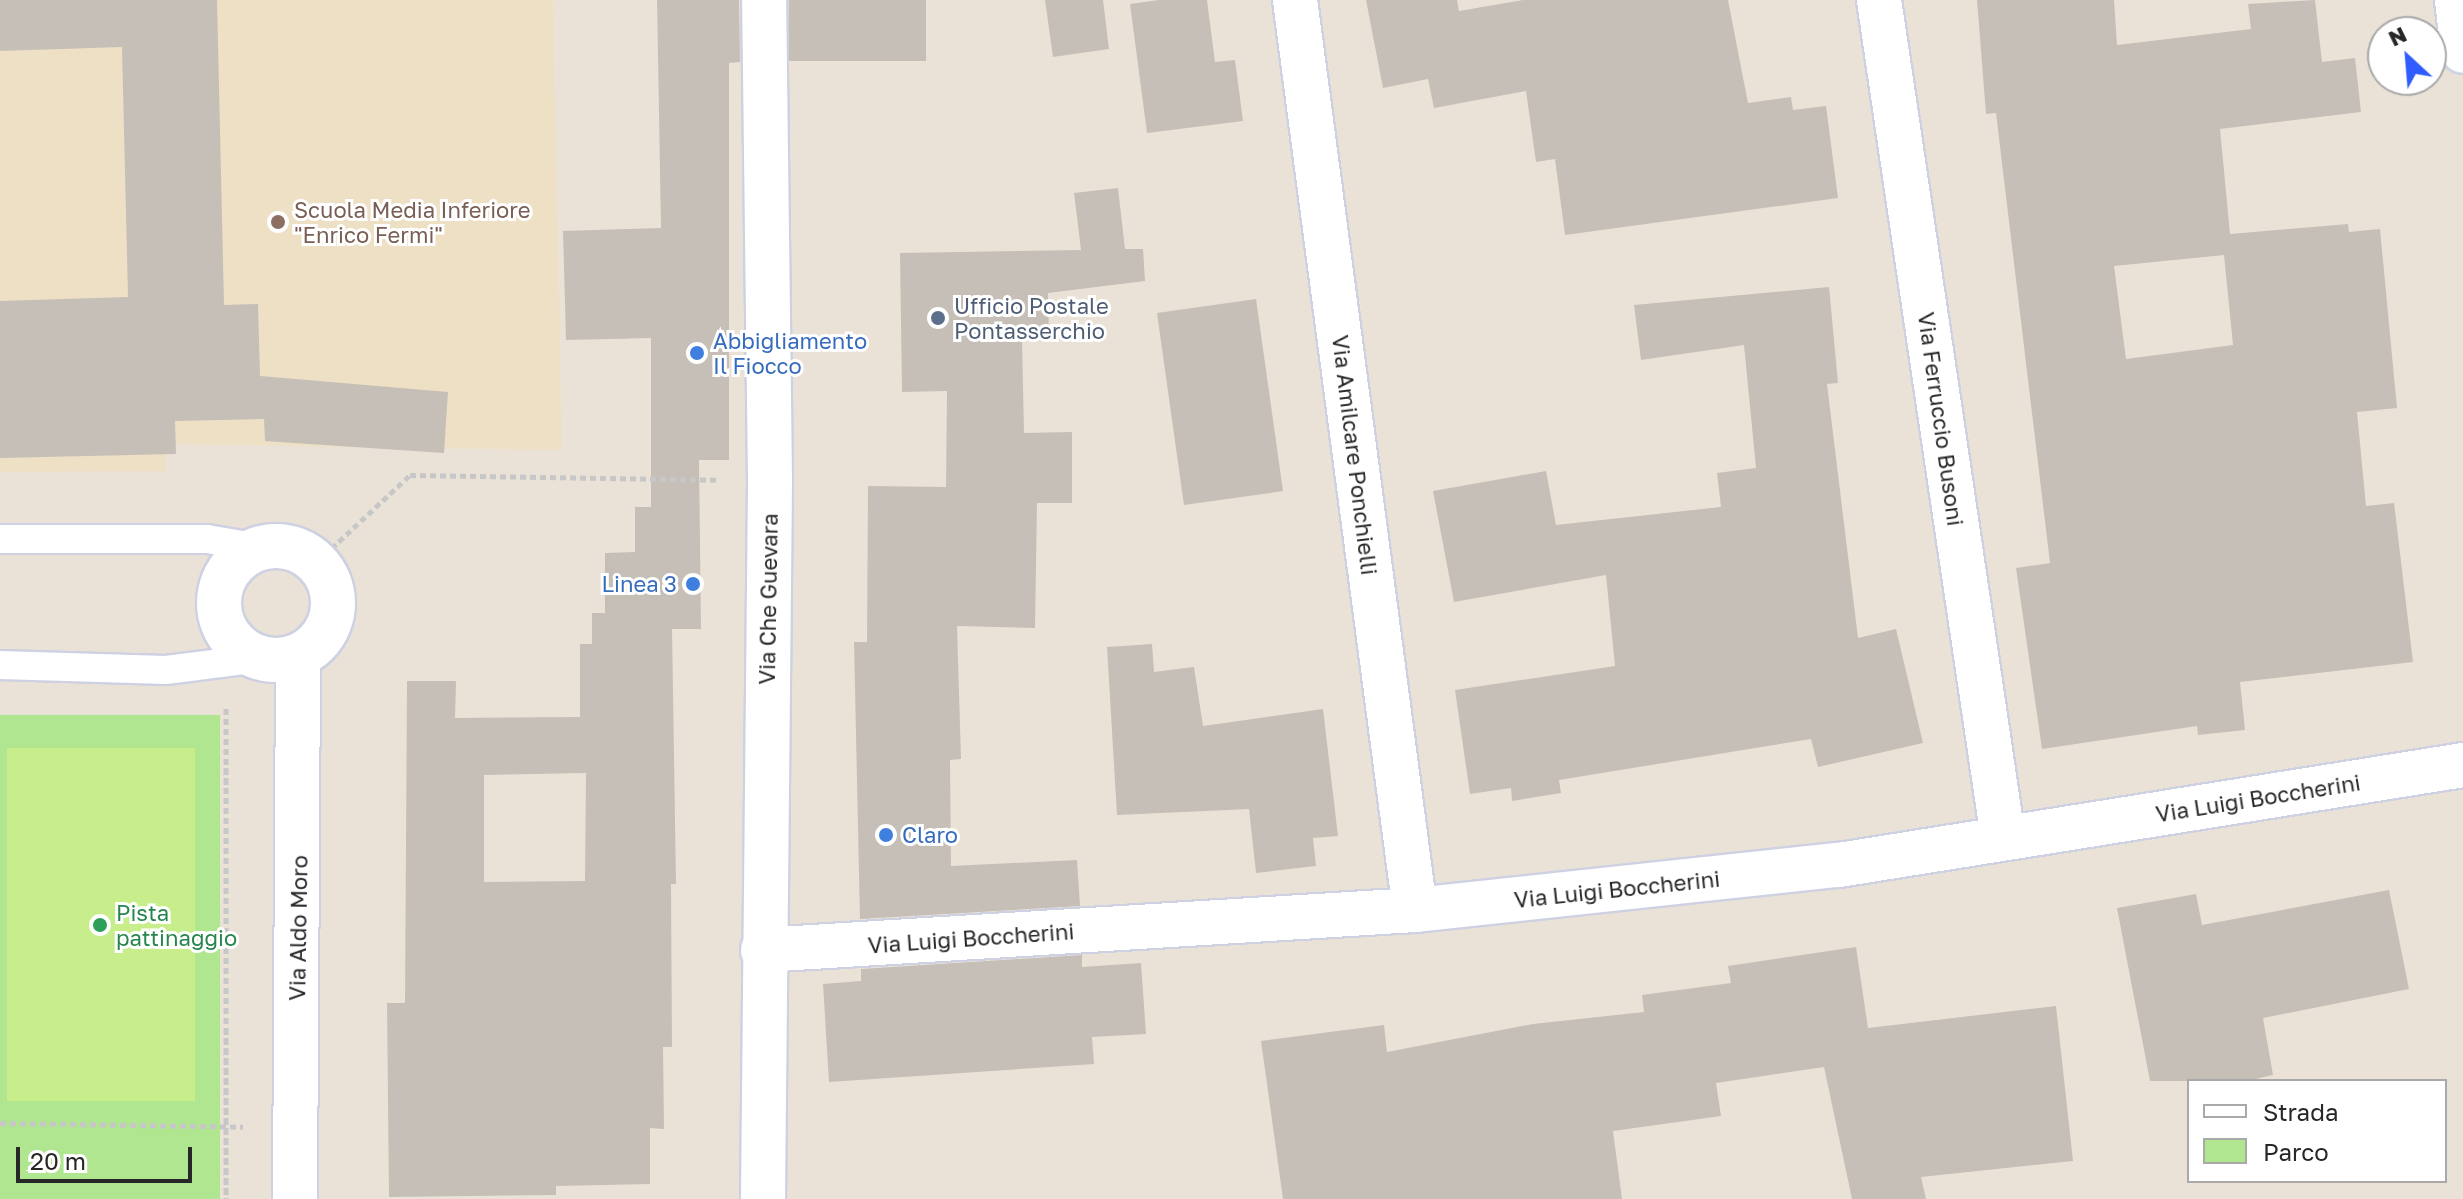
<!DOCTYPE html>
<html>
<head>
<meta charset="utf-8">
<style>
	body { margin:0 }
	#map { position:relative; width:2463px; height:1199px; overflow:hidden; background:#ebe2d7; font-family:"Golos Text",sans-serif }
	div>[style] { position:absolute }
	.education>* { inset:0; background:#eee0c5 }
	.green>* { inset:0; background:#b0e690; transform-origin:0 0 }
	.pitch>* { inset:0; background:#c7ee8b; transform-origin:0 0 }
	.building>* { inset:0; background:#c6bfb8; transform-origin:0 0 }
	.path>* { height:5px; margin-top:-2.5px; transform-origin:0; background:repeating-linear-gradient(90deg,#c7c7c7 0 6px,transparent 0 10px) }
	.roads { filter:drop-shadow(2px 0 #cdd1e2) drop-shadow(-2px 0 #cdd1e2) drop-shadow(0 2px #cdd1e2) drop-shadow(0 -2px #cdd1e2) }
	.lane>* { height:28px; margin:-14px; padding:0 14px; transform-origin:14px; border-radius:14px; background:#fff }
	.street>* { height:44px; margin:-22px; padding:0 22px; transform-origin:22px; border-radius:22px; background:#fff }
	.street>.ring { margin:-22px; padding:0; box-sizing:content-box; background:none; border:44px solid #fff; border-radius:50% }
	.secondary>* { height:44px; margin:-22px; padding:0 22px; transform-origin:22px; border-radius:22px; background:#fff }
	.dots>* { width:22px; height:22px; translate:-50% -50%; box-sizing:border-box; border:4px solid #fff; border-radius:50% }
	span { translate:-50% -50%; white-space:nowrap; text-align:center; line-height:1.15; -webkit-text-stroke:6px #fff; paint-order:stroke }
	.education-label { font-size:22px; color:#785e54 }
	.left { translate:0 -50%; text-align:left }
	.service-label { font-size:22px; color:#4e5e75 }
	.shop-label { font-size:22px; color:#366cbe }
	.right { translate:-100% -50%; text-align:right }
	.street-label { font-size:22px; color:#272727 }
	.leisure-label { font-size:22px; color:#27864d }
	.legend { position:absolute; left:2187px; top:1079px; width:260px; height:104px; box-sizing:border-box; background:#fff; border:2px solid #a9a9a9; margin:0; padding:10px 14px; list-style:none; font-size:24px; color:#272727 }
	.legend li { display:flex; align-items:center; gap:16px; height:40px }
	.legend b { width:40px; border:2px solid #a9a9a9 }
	.north { position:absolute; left:2367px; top:16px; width:80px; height:80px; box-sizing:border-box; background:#fff; border:2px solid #a9a9a9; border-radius:50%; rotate:334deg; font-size:22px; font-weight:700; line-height:32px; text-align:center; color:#272727 }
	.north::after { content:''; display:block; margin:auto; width:28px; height:36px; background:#315dff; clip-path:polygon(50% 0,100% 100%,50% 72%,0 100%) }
	.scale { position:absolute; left:16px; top:1147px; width:176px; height:36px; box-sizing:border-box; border:4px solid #272727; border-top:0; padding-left:10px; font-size:24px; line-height:28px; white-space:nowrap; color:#272727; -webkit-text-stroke:6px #fff; paint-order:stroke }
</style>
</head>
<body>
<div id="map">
	<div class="education">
		<div style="clip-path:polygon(0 0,553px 0,562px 450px,166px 444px,166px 471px,0 472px)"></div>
	</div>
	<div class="green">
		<div style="left:0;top:715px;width:220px;height:484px"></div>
	</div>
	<div class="pitch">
		<div style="left:7px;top:748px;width:188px;height:353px"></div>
	</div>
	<div class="building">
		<div style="clip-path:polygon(0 0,217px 0,224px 305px,258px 304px,260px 376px,448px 392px,444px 453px,265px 441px,264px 419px,175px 421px,176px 454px,0 458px,0 301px,128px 297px,122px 47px,0 51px)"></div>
		<div style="clip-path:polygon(evenodd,657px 0,739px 0,740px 62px,729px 63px,729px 460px,699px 460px,701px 629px,672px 629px,676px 884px,671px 884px,672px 1047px,663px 1047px,664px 1129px,650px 1128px,650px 1184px,556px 1186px,556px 1195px,389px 1197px,387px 1003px,405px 1003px,407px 681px,456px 681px,455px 718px,580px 717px,580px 644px,592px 644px,592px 613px,605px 613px,605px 553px,635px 552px,635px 507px,651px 507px,651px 338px,566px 340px,563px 231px,661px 228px,657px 0,586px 773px,585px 881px,484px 882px,484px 775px,586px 773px)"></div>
		<div style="left:789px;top:0;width:137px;height:61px"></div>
		<div style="clip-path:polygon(1045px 0,1103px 0,1109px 49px,1053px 57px)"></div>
		<div style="clip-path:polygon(1159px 0,1207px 0,1215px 62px,1235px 60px,1243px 121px,1147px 133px,1130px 4px)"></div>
		<div style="clip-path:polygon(1366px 0,1457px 0,1459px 11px,1523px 0,1728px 0,1748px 103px,1791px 97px,1793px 110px,1826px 106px,1838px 198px,1565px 235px,1555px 159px,1536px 162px,1526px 91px,1434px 108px,1428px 79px,1383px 88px)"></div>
		<div style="clip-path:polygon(evenodd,1977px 0,2114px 0,2117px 45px,2251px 29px,2248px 4px,2315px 0,2322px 62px,2355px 58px,2361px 112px,2220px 129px,2230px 234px,2348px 224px,2349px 232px,2380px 229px,2397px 408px,2357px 412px,2366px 506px,2394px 503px,2413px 662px,2240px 682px,2245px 730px,2198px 735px,2197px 726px,2042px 749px,2016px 568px,2050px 563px,1996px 113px,1986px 114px,1977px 0,2224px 255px,2233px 345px,2126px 359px,2114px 266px,2224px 255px)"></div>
		<div style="clip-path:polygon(1118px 188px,1125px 249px,1143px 249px,1145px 281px,1048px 293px,1049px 337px,1022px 338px,1024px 433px,1072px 432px,1072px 503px,1037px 503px,1035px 628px,957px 626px,961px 759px,950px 760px,951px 866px,1077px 860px,1080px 906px,860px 919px,854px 642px,867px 642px,868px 486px,946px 487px,947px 391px,902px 392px,900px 253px,1081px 250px,1074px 193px)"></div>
		<div style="clip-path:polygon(1829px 287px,1838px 383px,1827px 384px,1858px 638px,1896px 629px,1923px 743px,1818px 767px,1811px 739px,1559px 780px,1561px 793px,1512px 801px,1511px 788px,1470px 794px,1455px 690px,1615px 666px,1606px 575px,1454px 602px,1433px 491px,1546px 471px,1556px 525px,1721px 507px,1717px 473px,1756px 468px,1744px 345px,1641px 360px,1634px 305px)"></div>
		<div style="left:1256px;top:299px;width:194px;height:100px;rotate:82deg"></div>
		<div style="clip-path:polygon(1152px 644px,1154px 672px,1194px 667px,1203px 726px,1323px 709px,1338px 836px,1313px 838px,1316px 866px,1256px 873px,1249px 809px,1117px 815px,1107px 647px)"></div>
		<div style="clip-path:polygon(2389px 890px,2409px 989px,2263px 1018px,2273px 1075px,2247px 1081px,2150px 1081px,2117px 908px,2196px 894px,2202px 925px)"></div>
		<div style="clip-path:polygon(1856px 947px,1868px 1028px,2056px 1006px,2073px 1161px,1921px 1177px,1926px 1199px,1852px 1199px,1824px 1067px,1716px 1083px,1721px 1116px,1613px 1131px,1622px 1199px,1283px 1199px,1261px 1041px,1384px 1025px,1387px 1052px,1533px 1024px,1644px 1012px,1642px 995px,1731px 983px,1728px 966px)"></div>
		<div style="clip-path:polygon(1082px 955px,1082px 967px,1141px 963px,1146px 1034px,1092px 1037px,1094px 1064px,829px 1082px,823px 984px,861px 981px,861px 969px)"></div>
	</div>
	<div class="path">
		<div style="left:317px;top:562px;width:127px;rotate:-43.1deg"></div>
		<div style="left:410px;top:475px;width:307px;rotate:0.9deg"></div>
		<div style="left:226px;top:708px;width:491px;rotate:90deg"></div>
		<div style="left:0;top:1123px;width:243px;rotate:0.9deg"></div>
	</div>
	<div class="roads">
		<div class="lane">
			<div style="left:0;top:539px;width:207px"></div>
			<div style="left:207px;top:539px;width:54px;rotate:9.6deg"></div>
			<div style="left:0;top:665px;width:166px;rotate:1.7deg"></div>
			<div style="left:166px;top:670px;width:96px;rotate:-7.2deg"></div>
		</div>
		<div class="street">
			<div style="left:1295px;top:0;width:918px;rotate:82.49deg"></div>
			<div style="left:1879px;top:0;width:847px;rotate:81.58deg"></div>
			<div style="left:2457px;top:0;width:51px;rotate:83.3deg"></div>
			<div class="ring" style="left:219px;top:546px;width:70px;height:70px"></div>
			<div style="left:763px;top:950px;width:653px;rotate:-3.51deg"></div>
			<div style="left:1415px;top:910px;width:426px;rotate:-6.1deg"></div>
			<div style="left:1839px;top:865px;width:632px;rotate:-9.1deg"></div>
			<div style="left:295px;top:1199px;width:543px;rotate:-89.68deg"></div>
		</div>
		<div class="secondary">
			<div style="left:763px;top:1199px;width:719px;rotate:-89.44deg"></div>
			<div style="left:770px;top:480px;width:480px;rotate:-90.7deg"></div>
		</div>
	</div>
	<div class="dots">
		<div style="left:278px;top:222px;background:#8d6e63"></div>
		<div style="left:938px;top:318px;background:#5c6f8a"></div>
		<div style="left:697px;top:353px;background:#3f7fe0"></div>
		<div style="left:693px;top:584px;background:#3f7fe0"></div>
		<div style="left:886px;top:835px;background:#3f7fe0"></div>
		<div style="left:100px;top:925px;background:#2e9e5b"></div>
	</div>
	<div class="education-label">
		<span class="left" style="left:294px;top:222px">Scuola Media Inferiore<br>"Enrico Fermi"</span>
	</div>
	<div class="service-label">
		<span class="left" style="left:954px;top:318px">Ufficio Postale<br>Pontasserchio</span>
	</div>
	<div class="shop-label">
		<span class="left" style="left:713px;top:353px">Abbigliamento<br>Il Fiocco</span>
		<span class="right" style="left:677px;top:584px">Linea 3</span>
		<span class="left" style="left:902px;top:835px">Claro</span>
	</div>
	<div class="street-label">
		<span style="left:1941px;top:419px;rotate:82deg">Via Ferruccio Busoni</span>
		<span style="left:1355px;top:455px;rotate:83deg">Via Amilcare Ponchielli</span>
		<span style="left:768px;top:599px;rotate:-89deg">Via Che Guevara</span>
		<span style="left:2258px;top:798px;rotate:-9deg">Via Luigi Boccherini</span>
		<span style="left:1617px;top:889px;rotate:-6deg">Via Luigi Boccherini</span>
		<span style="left:298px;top:928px;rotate:-89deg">Via Aldo Moro</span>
		<span style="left:971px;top:938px;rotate:-4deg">Via Luigi Boccherini</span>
	</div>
	<div class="leisure-label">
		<span class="left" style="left:116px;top:925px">Pista<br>pattinaggio</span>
	</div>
	<ul class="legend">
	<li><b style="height:10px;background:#fff"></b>Strada</li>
	<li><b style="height:22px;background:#b0e690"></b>Parco</li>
	</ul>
	<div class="north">N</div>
	<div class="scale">20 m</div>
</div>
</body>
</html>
